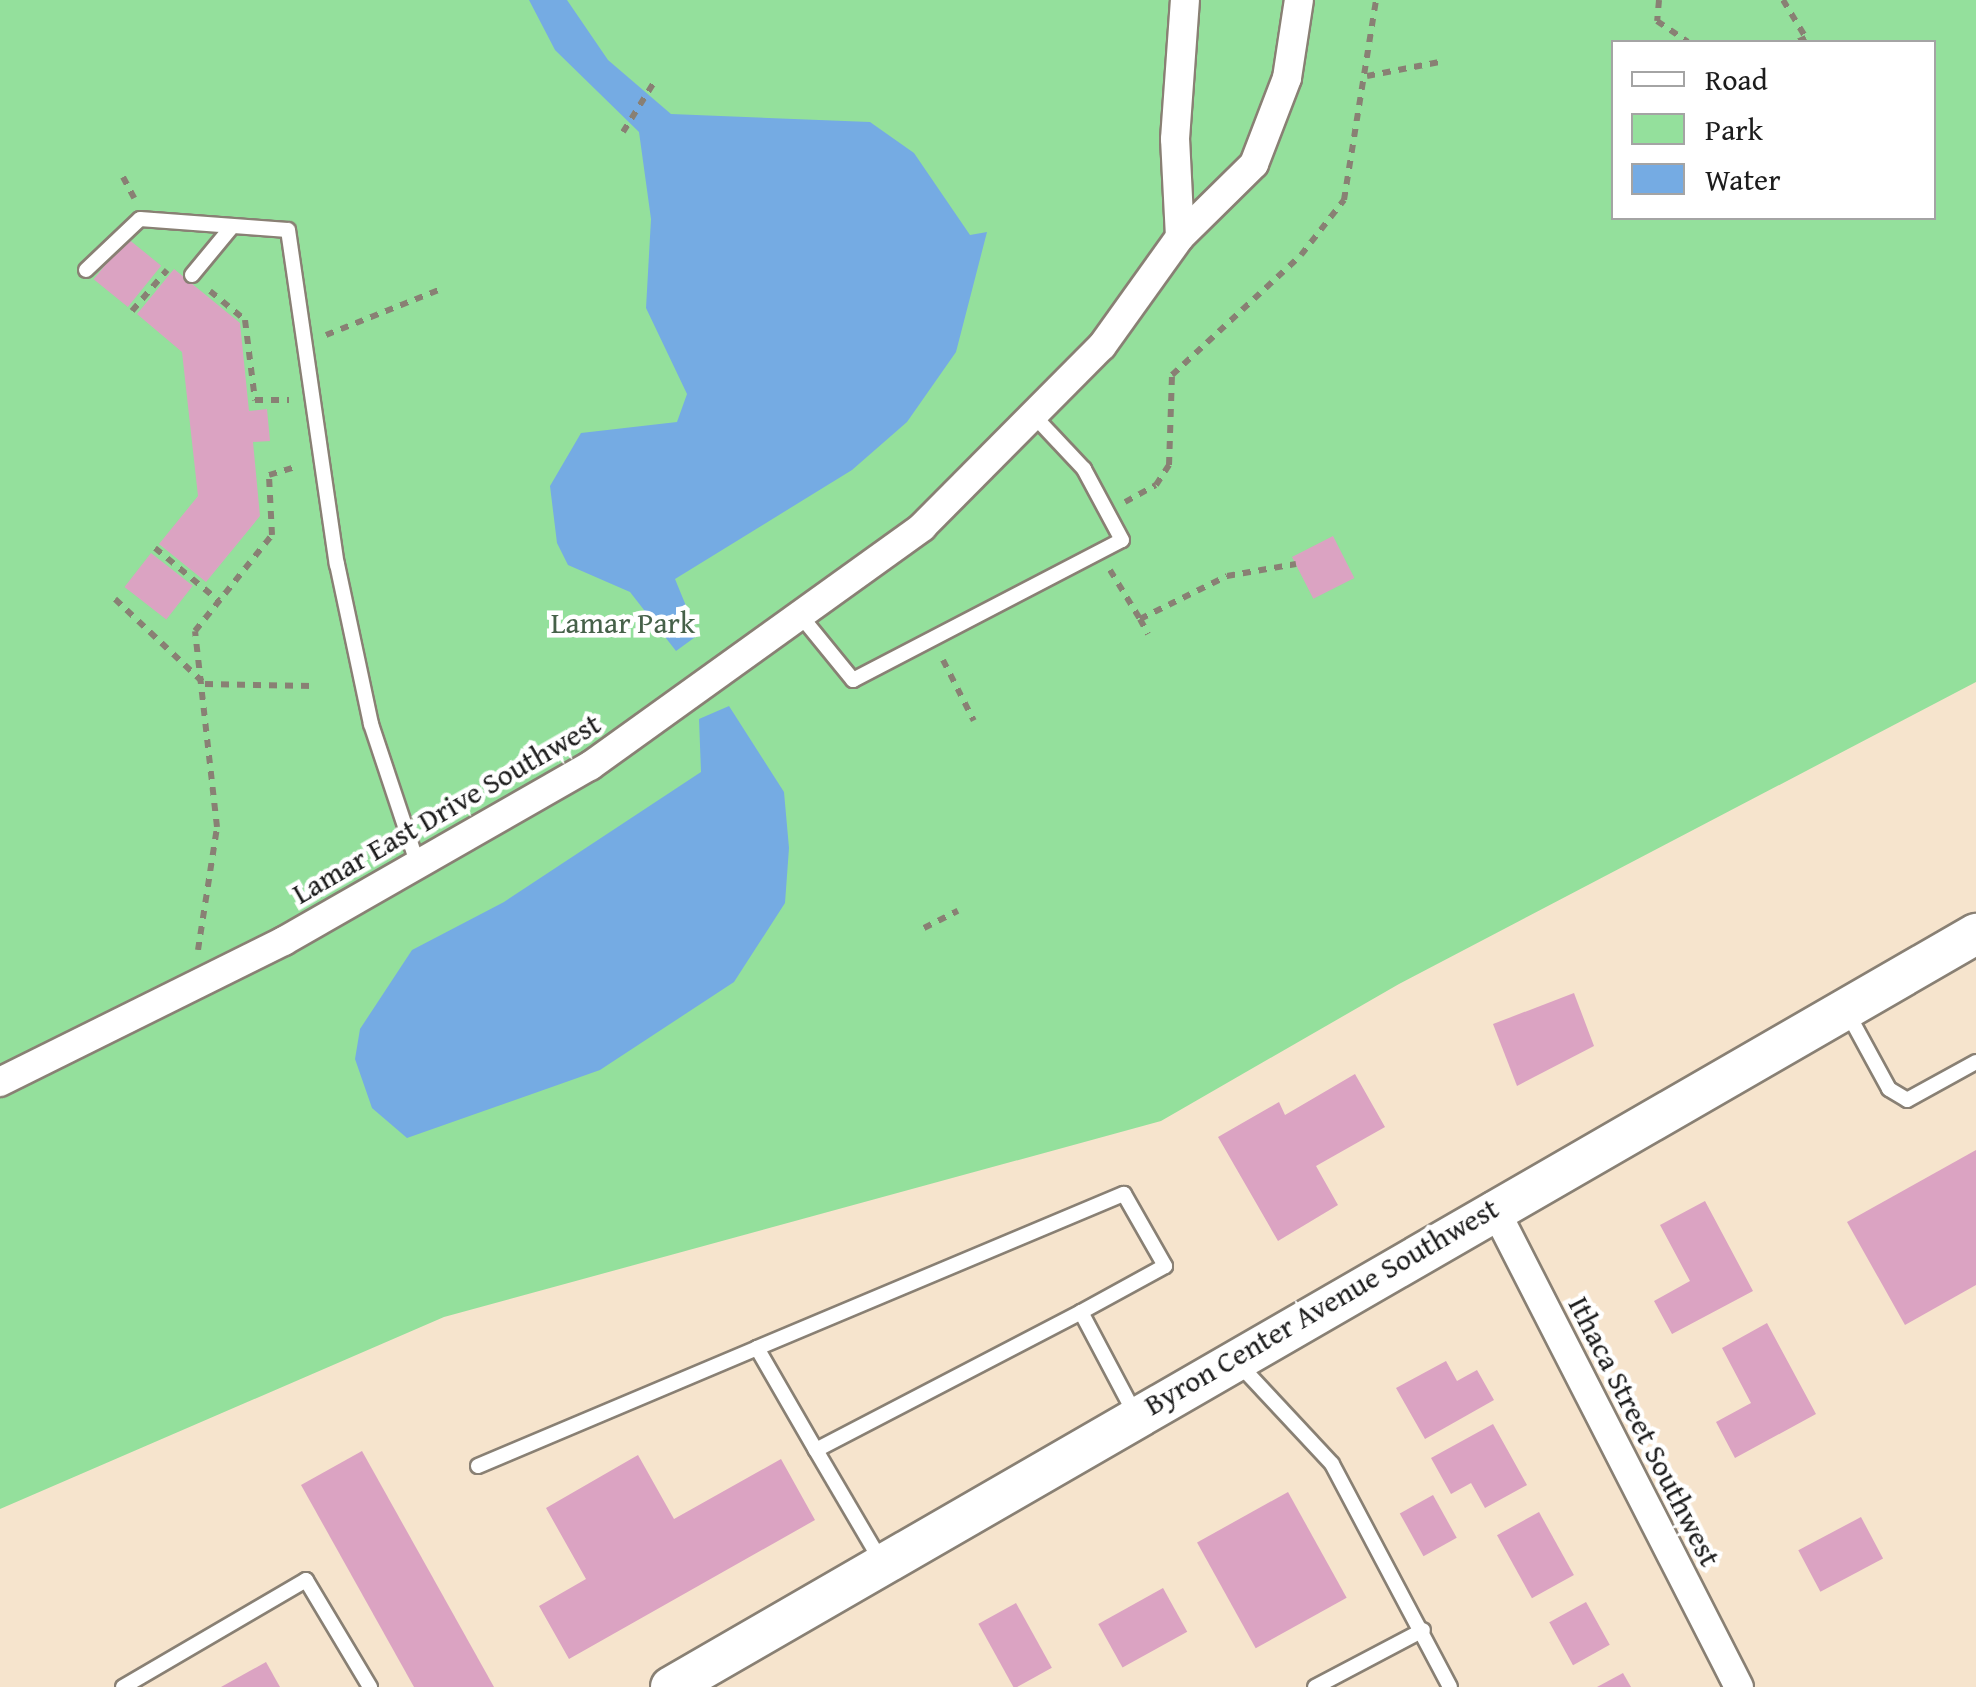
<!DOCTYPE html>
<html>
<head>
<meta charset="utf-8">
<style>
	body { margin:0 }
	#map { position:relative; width:1976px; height:1687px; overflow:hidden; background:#f6e4cd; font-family:"Gentium Book Plus",serif }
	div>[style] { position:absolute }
	.green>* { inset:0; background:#94e09c }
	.water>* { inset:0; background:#75abe3 }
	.building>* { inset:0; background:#dba3c2; transform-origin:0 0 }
	.path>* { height:6px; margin-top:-3px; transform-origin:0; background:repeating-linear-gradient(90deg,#898074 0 8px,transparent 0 16px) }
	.roads { filter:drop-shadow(2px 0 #898074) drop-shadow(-2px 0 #898074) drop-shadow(0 2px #898074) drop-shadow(0 -2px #898074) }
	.lane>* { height:14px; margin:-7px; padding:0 7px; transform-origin:7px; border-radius:7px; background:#fff }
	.street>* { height:28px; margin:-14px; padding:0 14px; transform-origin:14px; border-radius:14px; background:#fff }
	.secondary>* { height:40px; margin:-20px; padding:0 20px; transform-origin:20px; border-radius:20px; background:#fff }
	span { translate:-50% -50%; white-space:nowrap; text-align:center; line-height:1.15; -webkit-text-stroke:9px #fff; paint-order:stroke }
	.park-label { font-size:30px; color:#466149 }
	.street-label { font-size:30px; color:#1c1c1c }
	.legend { position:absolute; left:1611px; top:40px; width:325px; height:180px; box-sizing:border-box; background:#fff; border:2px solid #a4a4a4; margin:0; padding:12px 18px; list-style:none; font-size:30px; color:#1c1c1c }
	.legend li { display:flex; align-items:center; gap:20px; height:50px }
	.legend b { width:50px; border:2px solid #a4a4a4 }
</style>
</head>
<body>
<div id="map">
	<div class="green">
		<div style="clip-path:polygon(evenodd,0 0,1976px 0,1976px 682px,1399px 984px,1161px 1121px,444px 1317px,0 1509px,0 0,1614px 42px,1934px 42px,1934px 218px,1614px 218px,1614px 42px)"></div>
	</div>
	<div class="water">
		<div style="clip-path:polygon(529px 0,567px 0,608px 60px,671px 114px,870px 122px,914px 153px,970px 235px,987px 232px,956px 352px,907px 422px,852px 470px,675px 579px,698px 635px,676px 651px,630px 592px,568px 565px,557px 543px,550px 486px,581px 433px,677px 422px,687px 394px,646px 308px,651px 219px,639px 132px,555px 50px)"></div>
		<div style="clip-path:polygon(729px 706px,784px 792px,789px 848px,785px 903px,734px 982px,600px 1070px,407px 1138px,372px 1108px,355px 1059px,360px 1029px,412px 950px,504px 902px,701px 772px,699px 719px)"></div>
	</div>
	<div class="building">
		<div style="left:127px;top:238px;width:44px;height:53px;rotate:39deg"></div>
		<div style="clip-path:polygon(174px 269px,240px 323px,249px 411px,267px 409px,270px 441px,253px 442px,260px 516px,206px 582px,159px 544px,198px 496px,182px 352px,137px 314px)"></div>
		<div style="left:1333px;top:536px;width:47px;height:46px;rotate:63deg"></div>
		<div style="left:151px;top:553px;width:53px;height:43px;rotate:38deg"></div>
		<div style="clip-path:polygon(1574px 993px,1594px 1046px,1517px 1086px,1493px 1024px)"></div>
		<div style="clip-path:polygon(1355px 1074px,1385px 1127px,1316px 1166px,1338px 1205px,1278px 1241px,1218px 1137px,1279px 1102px,1285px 1115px)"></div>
		<div style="clip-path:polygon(1976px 1150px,1976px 1285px,1905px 1325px,1847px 1222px)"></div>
		<div style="clip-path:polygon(1705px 1201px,1753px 1291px,1672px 1334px,1654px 1301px,1690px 1281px,1660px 1225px)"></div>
		<div style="clip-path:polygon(1767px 1323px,1816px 1414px,1735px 1458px,1716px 1422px,1751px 1403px,1722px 1348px)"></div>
		<div style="clip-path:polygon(1446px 1361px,1457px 1381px,1477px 1370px,1494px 1400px,1425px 1439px,1396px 1388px)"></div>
		<div style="clip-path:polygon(1493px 1424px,1527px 1485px,1485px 1508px,1471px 1483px,1451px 1494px,1431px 1458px)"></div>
		<div style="clip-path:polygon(362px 1451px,494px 1687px,414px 1687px,301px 1485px)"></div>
		<div style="clip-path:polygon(638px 1455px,674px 1519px,781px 1459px,815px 1520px,569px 1659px,539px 1606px,586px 1579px,546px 1508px)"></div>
		<div style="left:1288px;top:1492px;width:121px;height:104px;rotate:61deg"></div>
		<div style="left:1433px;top:1495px;width:49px;height:38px;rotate:61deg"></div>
		<div style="left:1539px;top:1512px;width:72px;height:48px;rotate:61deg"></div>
		<div style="left:1861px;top:1517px;width:47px;height:71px;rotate:62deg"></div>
		<div style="left:1163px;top:1588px;width:50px;height:74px;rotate:61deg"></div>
		<div style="left:1586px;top:1602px;width:49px;height:42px;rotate:61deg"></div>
		<div style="left:1016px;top:1603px;width:74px;height:43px;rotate:61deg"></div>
		<div style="clip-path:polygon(266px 1662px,280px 1687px,221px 1687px)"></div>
		<div style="clip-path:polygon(1623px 1673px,1631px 1687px,1597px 1687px)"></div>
	</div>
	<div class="path">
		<div style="left:1659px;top:0;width:21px;rotate:95deg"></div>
		<div style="left:1657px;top:21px;width:37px;rotate:34deg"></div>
		<div style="left:1783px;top:0;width:44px;rotate:58.8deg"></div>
		<div style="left:1806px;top:38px;width:10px;rotate:156deg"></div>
		<div style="left:1367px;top:76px;width:79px;rotate:-10.9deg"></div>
		<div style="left:623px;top:132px;width:57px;rotate:-58deg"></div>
		<div style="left:123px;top:177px;width:24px;rotate:62deg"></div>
		<div style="left:210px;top:291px;width:45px;rotate:39.6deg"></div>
		<div style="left:245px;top:320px;width:81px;rotate:82.9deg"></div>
		<div style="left:255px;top:400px;width:34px"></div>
		<div style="left:132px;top:311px;width:54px;rotate:-49.5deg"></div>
		<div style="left:326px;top:335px;width:124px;rotate:-21.8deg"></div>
		<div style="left:1125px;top:502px;width:35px;rotate:-29deg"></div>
		<div style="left:1156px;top:485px;width:24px;rotate:-57deg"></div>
		<div style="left:1169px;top:465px;width:90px;rotate:-88.1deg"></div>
		<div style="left:1172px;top:375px;width:176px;rotate:-42.9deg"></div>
		<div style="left:1301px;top:255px;width:70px;rotate:-52deg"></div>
		<div style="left:1344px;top:200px;width:203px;rotate:-80.9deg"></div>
		<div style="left:155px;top:548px;width:83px;rotate:39.6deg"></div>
		<div style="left:1110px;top:570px;width:57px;rotate:58.5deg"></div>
		<div style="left:1140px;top:619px;width:97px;rotate:-26.3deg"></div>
		<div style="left:1227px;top:576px;width:70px;rotate:-9.9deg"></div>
		<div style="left:115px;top:599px;width:124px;rotate:43.4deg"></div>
		<div style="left:205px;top:684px;width:108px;rotate:1.1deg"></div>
		<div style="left:1140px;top:619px;width:17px;rotate:62deg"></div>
		<div style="left:943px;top:660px;width:68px;rotate:63.1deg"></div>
		<div style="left:924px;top:928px;width:38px;rotate:-27deg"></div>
		<div style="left:198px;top:950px;width:124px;rotate:-81.2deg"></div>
		<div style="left:217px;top:827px;width:197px;rotate:-96.4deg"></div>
		<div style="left:195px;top:631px;width:123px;rotate:-51.3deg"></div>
		<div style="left:272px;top:535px;width:60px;rotate:-92.9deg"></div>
		<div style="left:269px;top:475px;width:28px;rotate:-17deg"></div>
	</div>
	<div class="roads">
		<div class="lane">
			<div style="left:86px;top:270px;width:74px;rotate:-43.4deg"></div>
			<div style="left:140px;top:219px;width:148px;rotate:4.3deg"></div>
			<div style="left:288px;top:230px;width:338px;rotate:81.7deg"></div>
			<div style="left:337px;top:564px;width:164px;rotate:78deg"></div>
			<div style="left:371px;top:724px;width:145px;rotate:71.6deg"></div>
			<div style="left:192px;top:275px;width:60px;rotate:-50.4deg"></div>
			<div style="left:800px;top:615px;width:84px;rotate:50.8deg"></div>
			<div style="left:853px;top:680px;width:303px;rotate:-27.5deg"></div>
			<div style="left:1122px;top:540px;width:81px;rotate:-118.2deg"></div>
			<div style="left:1084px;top:469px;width:70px;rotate:-133.3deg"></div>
			<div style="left:1846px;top:1010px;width:90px;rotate:61.4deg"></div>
			<div style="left:1889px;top:1089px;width:21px;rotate:31deg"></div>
			<div style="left:1907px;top:1100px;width:79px;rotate:-28.8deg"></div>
			<div style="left:757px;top:1348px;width:398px;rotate:-22.8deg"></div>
			<div style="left:1124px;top:1194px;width:83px;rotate:60.3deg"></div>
			<div style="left:1165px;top:1266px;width:96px;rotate:151.3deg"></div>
			<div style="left:1237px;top:1362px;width:139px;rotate:47deg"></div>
			<div style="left:1332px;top:1464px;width:252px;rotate:62.1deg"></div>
			<div style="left:478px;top:1466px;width:303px;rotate:-22.9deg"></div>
			<div style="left:757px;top:1348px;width:118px;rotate:60deg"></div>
			<div style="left:881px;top:1561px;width:129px;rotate:-120.4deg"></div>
			<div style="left:816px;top:1450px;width:299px;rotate:-27.5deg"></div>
			<div style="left:1081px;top:1312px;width:115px;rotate:62.1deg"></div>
			<div style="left:123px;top:1687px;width:212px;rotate:-30.3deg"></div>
			<div style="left:306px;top:1580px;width:125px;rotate:59.1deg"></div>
			<div style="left:1315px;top:1687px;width:122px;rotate:-27.8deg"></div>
		</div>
		<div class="street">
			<div style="left:1180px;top:237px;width:98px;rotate:-92.9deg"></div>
			<div style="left:1175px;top:139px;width:139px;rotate:-85.9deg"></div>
			<div style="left:0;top:1082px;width:317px;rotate:-26.4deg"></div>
			<div style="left:284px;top:941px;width:353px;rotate:-29.8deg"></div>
			<div style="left:590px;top:766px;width:409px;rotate:-35.7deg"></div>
			<div style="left:922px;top:527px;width:255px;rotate:-45.2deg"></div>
			<div style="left:1102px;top:346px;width:134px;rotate:-54.4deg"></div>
			<div style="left:1180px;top:237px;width:104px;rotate:-44.6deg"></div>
			<div style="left:1254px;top:164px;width:92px;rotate:-69deg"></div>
			<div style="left:1287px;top:78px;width:79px;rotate:-81.3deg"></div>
			<div style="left:1493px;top:1206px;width:540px;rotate:62.91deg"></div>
		</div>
		<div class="secondary">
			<div style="left:671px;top:1687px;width:1507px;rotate:-29.99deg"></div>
		</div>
	</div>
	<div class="park-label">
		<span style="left:623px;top:622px">Lamar Park</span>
	</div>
	<div class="street-label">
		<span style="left:446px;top:808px;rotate:-30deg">Lamar East Drive Southwest</span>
		<span style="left:1321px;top:1306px;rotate:-30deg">Byron Center Avenue Southwest</span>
		<span style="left:1645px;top:1431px;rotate:63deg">Ithaca Street Southwest</span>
	</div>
	<ul class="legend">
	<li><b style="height:12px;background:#fff"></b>Road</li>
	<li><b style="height:28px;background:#94e09c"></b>Park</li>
	<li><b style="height:28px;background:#75abe3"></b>Water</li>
	</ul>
</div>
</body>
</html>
